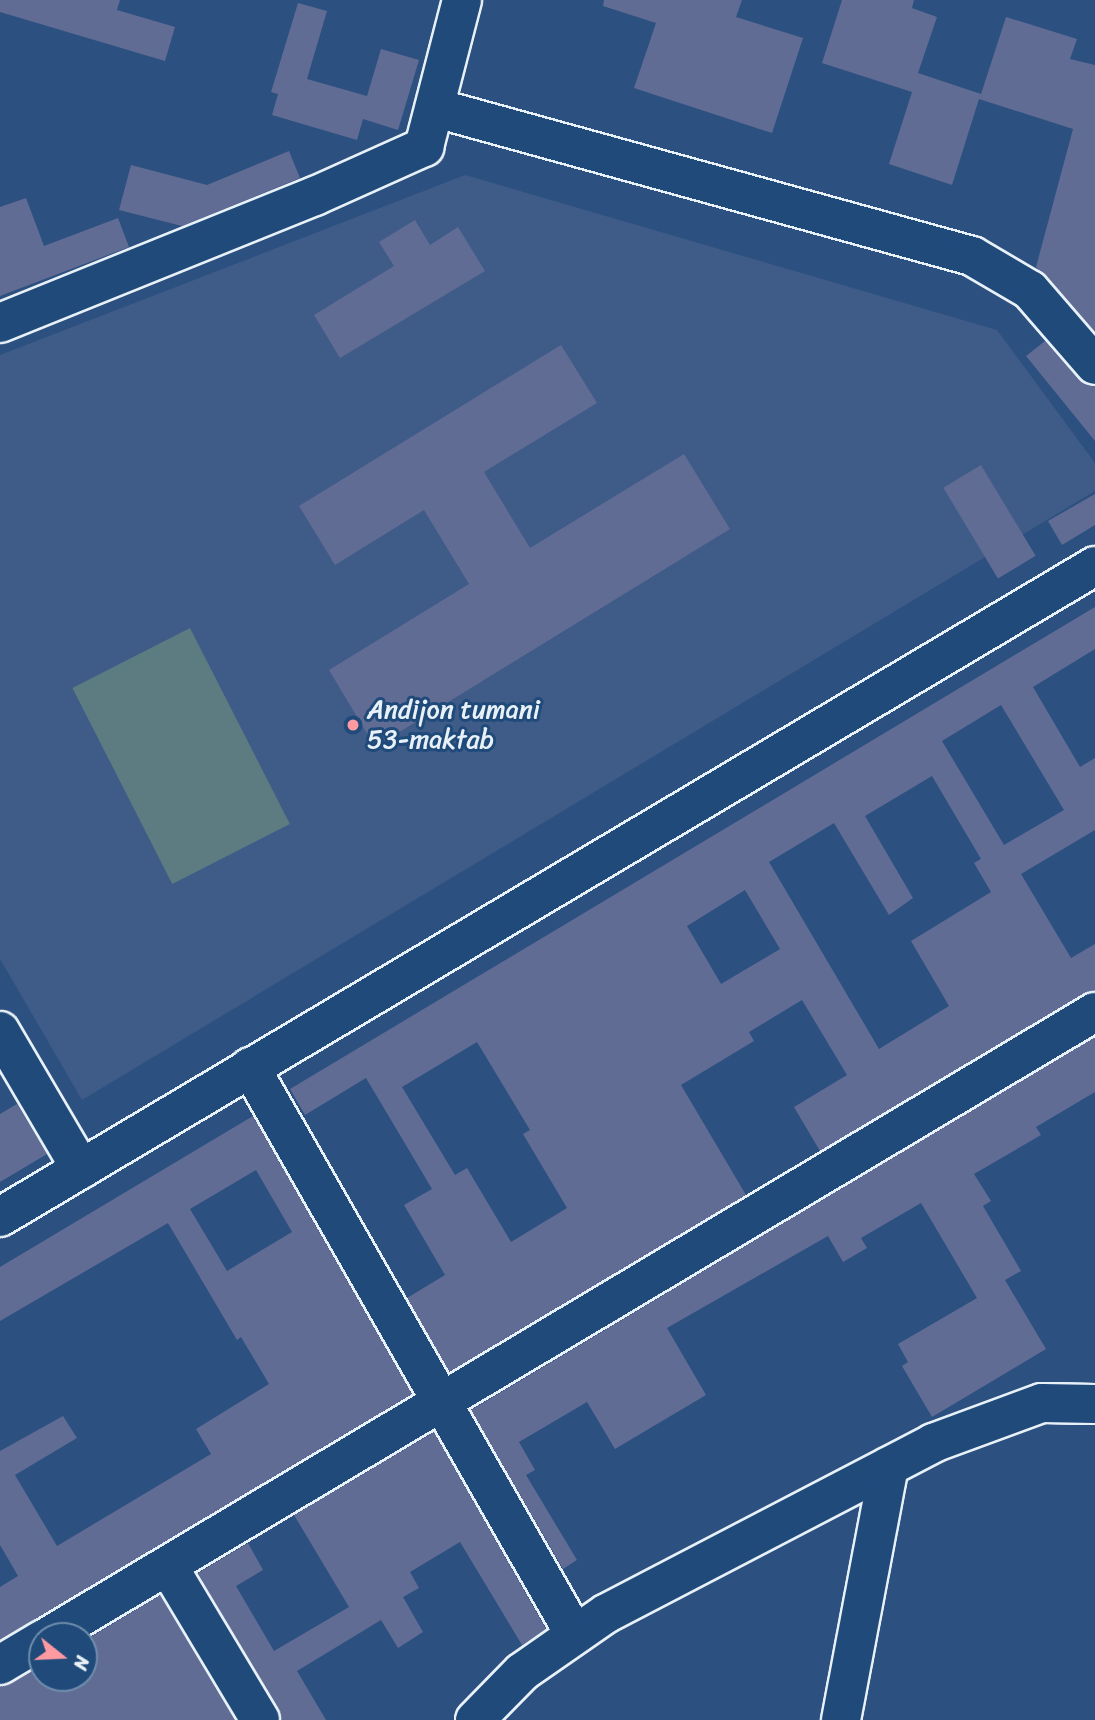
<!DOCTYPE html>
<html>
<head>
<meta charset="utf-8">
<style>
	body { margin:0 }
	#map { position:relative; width:1095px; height:1720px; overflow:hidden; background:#2c507f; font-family:Sriracha,sans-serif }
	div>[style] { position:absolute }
	.built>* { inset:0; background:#3f5b88 }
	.green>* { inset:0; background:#5c7c81; transform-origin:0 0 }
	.building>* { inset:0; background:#616c95; transform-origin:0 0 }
	.roads { filter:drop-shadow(2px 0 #e8f1f8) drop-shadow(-2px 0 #e8f1f8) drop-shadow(0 2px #e8f1f8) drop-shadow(0 -2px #e8f1f8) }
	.minor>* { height:38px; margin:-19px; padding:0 19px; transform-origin:19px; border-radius:19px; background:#1f4a7a }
	.dots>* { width:19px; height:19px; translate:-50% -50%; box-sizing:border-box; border:4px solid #1f4a7a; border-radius:50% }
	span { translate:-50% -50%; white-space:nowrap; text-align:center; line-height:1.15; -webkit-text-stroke:6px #1f4a7a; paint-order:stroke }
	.poi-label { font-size:26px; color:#e8f1f8 }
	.left { translate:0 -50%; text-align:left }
	.north { position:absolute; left:28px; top:1622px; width:70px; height:70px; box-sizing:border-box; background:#1f4a7a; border:2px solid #6f8dac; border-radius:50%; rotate:108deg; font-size:19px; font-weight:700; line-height:28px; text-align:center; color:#e8f1f8 }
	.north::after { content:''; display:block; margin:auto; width:24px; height:32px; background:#ff9aa2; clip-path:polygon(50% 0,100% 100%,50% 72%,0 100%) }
</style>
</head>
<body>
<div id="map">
	<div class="built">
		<div style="clip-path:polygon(465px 175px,997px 330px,1095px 463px,1095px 491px,82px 1100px,0 959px,0 355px)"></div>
	</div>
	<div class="green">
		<div style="left:190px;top:628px;width:220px;height:132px;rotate:63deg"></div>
	</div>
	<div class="building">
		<div style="clip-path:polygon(0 0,120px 0,117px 10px,175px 27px,165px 61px,0 12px)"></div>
		<div style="clip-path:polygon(604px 0,742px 0,736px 17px,803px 38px,772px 133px,634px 88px,656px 23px,603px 6px)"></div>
		<div style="clip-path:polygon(842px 0,914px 0,912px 8px,937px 17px,918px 73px,981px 94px,1006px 17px,1077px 39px,1070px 59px,1095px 65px,1095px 332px,1036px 267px,1073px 129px,979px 99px,952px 185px,889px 164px,912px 92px,822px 63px)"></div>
		<div style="clip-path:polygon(298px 3px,327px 11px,307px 79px,367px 96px,381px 49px,419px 60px,398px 130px,363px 119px,357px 140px,272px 115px,278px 94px,271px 92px)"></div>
		<div style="clip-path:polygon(289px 151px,300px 178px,182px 226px,119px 210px,131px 165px,207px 185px)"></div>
		<div style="clip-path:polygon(26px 198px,44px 246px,118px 218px,129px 247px,0 296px,0 207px)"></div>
		<div style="clip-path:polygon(415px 220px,430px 245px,458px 227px,485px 271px,340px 358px,314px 315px,394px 266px,379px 242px)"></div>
		<div style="clip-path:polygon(1045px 341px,1078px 379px,1095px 386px,1095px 441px,1026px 356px)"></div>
		<div style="clip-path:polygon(561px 345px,597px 403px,484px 472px,530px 548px,684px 454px,730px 529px,375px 747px,329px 670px,469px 584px,424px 510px,335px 565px,299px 506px)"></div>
		<div style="left:981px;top:465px;width:106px;height:44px;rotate:59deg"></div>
		<div style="clip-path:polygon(1095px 494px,1095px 525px,1062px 545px,1048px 521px)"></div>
		<div style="clip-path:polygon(evenodd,1095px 607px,1095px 649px,1033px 687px,1080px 767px,1095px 758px,1095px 830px,1021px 874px,1071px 958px,1095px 944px,1095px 990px,820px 1151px,794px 1107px,847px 1075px,802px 1000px,749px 1032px,754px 1041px,681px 1085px,746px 1195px,449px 1372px,407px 1298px,445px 1275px,404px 1205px,432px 1189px,366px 1078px,305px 1115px,290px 1089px,1095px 607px,1001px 705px,1064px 810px,1004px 845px,942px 741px,1001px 705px,1095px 607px,932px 776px,981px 859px,974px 863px,991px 892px,911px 941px,949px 1006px,879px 1049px,769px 862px,834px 823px,889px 915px,913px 898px,865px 816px,932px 776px,1095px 607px,745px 890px,780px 949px,721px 984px,687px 926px,745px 890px,1095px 607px,477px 1042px,530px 1130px,523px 1134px,567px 1208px,511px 1242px,467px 1168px,455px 1175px,402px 1087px,477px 1042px)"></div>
		<div style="clip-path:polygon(1095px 1037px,1095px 1092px,1036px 1127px,1041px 1135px,974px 1174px,991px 1201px,983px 1206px,1021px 1271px,1005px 1280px,1046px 1349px,932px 1417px,902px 1366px,908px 1362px,898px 1344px,977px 1298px,921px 1203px,861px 1238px,867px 1248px,843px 1262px,828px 1236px,667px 1328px,706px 1395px,615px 1449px,587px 1402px,519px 1442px,535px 1470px,526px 1475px,577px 1560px,563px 1569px,471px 1410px)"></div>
		<div style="clip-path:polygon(17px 1104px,47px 1154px,0 1182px,0 1114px)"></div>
		<div style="clip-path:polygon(evenodd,253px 1116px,412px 1394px,0 1640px,0 1587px,18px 1576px,0 1545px,0 1451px,63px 1416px,77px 1438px,15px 1475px,57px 1546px,211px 1454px,196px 1429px,269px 1384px,241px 1337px,237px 1340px,168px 1223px,0 1321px,0 1267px,253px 1116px,256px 1170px,292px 1232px,227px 1271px,190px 1209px,256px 1170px)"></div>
		<div style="clip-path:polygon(434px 1432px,546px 1629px,522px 1645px,460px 1542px,410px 1572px,419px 1588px,403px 1597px,423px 1632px,398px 1648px,381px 1620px,297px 1671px,326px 1720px,282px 1720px,198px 1573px,248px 1543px,263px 1570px,236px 1586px,274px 1651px,349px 1607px,294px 1515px)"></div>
		<div style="clip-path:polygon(160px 1595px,235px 1720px,0 1720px,0 1687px,42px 1665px,42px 1678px,84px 1678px,84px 1641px)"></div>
	</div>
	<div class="roads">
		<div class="minor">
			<div style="left:436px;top:108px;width:556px;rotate:15.44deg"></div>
			<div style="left:972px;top:256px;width:67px;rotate:30.4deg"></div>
			<div style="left:1030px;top:290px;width:99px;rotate:49.1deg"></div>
			<div style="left:0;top:323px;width:340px;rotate:-22deg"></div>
			<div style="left:315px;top:196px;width:120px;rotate:-24.2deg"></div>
			<div style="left:424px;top:147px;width:152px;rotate:-75.5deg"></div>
			<div style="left:0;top:1031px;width:160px;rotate:59.6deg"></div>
			<div style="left:250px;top:1067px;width:654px;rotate:60.22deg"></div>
			<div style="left:0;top:1217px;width:1274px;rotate:-30.73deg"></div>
			<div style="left:168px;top:1566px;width:179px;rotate:59.1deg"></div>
			<div style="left:49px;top:1636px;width:1218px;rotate:-30.82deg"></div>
			<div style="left:0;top:1665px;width:49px;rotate:-30.8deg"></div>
			<div style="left:475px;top:1720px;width:67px;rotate:-45.6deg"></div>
			<div style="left:522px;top:1672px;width:103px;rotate:-34.8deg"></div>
			<div style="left:607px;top:1613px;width:368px;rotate:-27.5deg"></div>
			<div style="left:933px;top:1443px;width:116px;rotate:-20.2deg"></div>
			<div style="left:1042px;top:1403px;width:53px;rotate:1.1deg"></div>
			<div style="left:841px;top:1720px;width:258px;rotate:-79.3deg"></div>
		</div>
	</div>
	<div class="dots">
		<div style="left:353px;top:725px;background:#ff9aa2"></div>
	</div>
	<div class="poi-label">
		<span class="left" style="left:367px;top:725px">Andijon tumani<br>53-maktab</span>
	</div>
	<div class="north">N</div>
</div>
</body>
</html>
